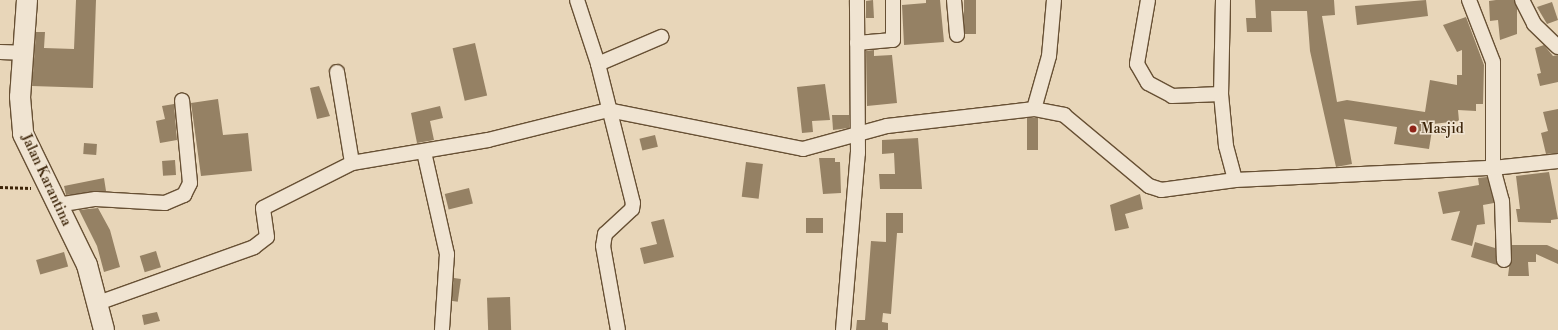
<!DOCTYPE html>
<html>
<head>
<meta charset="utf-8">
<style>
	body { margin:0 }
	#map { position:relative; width:1558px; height:330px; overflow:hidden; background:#e8d6b9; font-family:"Libre Bodoni",serif }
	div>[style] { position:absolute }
	.building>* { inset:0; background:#958164; transform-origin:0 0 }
	.path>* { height:2.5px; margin-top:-1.25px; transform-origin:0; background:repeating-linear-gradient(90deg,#3c2408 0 3px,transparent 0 5px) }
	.roads { filter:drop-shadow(1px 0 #675034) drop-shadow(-1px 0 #675034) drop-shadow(0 1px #675034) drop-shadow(0 -1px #675034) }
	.street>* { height:14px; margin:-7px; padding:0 7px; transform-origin:7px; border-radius:7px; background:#f0e4d2 }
	.secondary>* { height:20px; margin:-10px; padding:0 10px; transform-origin:10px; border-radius:10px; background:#f0e4d2 }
	.dots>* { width:11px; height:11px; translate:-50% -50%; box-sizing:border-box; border:2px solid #f0e4d2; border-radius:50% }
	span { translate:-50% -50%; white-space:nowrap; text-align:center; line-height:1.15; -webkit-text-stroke:3px #f0e4d2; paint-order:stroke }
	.poi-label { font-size:14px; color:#3c2408 }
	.left { translate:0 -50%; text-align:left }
	.street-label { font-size:14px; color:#3c2408 }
</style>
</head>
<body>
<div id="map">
	<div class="building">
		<div style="clip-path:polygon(76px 0,96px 0,93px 88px,32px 86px,36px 32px,45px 32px,44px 48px,74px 49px)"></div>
		<div style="clip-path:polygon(873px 0,874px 18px,866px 18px,866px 1px)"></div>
		<div style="clip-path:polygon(926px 0,940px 0,944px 42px,904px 45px,902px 5px,926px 3px)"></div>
		<div style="left:964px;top:0;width:12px;height:34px"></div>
		<div style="clip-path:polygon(1255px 0,1334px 0,1335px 15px,1322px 16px,1337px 102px,1347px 100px,1425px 112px,1430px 80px,1457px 85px,1457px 75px,1462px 75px,1462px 50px,1457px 52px,1443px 25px,1466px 17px,1484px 65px,1483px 104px,1476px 104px,1476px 111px,1458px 110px,1459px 121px,1433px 124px,1429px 149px,1394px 144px,1397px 127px,1344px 119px,1352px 164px,1336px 167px,1310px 51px,1307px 11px,1271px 11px,1272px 32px,1247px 32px,1246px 18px,1256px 18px)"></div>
		<div style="clip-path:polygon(1426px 0,1428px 16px,1357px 25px,1355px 6px)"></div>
		<div style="clip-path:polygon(1496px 0,1514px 0,1517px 8px,1517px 34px,1500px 40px,1498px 20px,1490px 21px,1489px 1px)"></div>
		<div style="clip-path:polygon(1552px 2px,1558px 20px,1547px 24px,1537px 7px)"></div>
		<div style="left:475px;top:43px;width:54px;height:23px;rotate:77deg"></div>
		<div style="clip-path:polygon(1544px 45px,1553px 56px,1558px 55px,1558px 82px,1540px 86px,1537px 74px,1541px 73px,1535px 48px)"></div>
		<div style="clip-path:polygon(874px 50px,874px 56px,892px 55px,897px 103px,867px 106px,866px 51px)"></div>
		<div style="clip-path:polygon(825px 84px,830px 120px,812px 121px,813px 132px,802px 133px,797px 87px)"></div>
		<div style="clip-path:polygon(319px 86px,330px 116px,317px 119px,310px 88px)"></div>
		<div style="clip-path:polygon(218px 99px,223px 135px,248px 133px,252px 171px,201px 176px,191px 103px)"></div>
		<div style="clip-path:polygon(174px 104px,177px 140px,160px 143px,156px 121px,165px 119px,162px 106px)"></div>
		<div style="clip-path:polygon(440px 106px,443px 118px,430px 121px,434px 140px,417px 143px,411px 113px)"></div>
		<div style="clip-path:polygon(1558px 109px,1558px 153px,1546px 154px,1541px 133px,1548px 131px,1543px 112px)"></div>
		<div style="clip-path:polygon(832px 115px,849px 115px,849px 128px,833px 130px)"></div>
		<div style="left:1027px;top:118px;width:11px;height:32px"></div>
		<div style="left:655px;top:135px;width:12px;height:16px;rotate:76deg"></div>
		<div style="clip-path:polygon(918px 138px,922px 189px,880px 189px,879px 174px,895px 174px,894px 153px,882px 154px,882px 140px)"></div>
		<div style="left:84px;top:143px;width:13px;height:11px;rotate:4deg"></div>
		<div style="clip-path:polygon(819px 158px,835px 158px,835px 162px,840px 162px,841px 193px,823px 194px)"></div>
		<div style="left:175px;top:160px;width:15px;height:13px;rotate:86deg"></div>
		<div style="left:746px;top:162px;width:17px;height:35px;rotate:7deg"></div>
		<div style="clip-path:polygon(1549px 172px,1558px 219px,1551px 220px,1551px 223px,1518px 222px,1516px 209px,1520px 209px,1516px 176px)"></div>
		<div style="clip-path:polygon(1487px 177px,1494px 203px,1483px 205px,1485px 224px,1477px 225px,1472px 246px,1451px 240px,1460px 211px,1443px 214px,1438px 192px,1479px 185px,1478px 178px)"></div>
		<div style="clip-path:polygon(104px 178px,106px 191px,66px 195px,64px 186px)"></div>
		<div style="left:469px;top:188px;width:16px;height:25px;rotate:76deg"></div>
		<div style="clip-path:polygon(1140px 194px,1143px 209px,1125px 214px,1129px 228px,1115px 231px,1110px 205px)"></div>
		<div style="clip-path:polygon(98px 208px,110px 230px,120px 267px,104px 272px,97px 246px,79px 210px)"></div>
		<div style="clip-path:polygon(886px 213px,903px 213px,903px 233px,897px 233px,891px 314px,883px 313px,882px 322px,888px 323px,888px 330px,856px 330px,857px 320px,865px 320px,871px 241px,886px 242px)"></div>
		<div style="left:823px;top:218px;width:15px;height:17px;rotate:90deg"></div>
		<div style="clip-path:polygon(664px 219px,674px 257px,644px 264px,640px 248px,657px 244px,651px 222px)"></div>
		<div style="clip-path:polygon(1475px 242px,1495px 248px,1497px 265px,1471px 257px)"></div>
		<div style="clip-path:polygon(1512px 245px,1547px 245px,1558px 250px,1558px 264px,1536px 254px,1536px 262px,1528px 262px,1529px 276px,1508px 276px)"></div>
		<div style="left:156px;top:251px;width:17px;height:17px;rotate:73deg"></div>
		<div style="left:64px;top:252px;width:15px;height:29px;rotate:74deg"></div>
		<div style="left:454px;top:278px;width:7px;height:23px;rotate:8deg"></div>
		<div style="left:510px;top:297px;width:33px;height:23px;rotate:88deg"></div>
		<div style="clip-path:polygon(157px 312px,160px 321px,144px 325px,142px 315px)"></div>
	</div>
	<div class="path">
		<div style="left:0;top:187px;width:31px;rotate:2deg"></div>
	</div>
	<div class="roads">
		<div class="street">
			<div style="left:577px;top:0;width:67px;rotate:71.8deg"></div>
			<div style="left:598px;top:64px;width:143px;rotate:75.9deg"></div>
			<div style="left:633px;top:203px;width:6px;rotate:99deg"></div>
			<div style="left:632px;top:209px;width:37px;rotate:137deg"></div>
			<div style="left:605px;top:234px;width:12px;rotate:99deg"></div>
			<div style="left:603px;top:246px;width:85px;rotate:79.9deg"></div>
			<div style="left:954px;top:0;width:35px;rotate:85deg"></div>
			<div style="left:1148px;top:0;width:65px;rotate:99.8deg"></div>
			<div style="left:1137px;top:64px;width:22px;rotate:60deg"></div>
			<div style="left:1148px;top:83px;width:27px;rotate:28deg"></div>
			<div style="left:1172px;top:96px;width:49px;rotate:-2.3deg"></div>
			<div style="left:1223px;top:0;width:94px;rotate:91.2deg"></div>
			<div style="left:1221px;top:94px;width:52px;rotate:84.5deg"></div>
			<div style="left:1226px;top:146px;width:35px;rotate:75deg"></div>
			<div style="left:1469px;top:0;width:66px;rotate:68.8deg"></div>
			<div style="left:1493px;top:62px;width:106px;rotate:90deg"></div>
			<div style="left:1493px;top:168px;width:34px;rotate:75deg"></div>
			<div style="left:1502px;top:201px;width:59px;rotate:88.1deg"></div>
			<div style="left:1522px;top:0;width:27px;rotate:63deg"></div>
			<div style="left:1534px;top:24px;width:33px;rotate:44deg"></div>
			<div style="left:857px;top:43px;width:36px;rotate:-5deg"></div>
			<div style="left:893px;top:40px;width:40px;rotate:-90deg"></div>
			<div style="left:0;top:52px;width:23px;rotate:2deg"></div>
			<div style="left:598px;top:64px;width:69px;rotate:-23.2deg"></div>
			<div style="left:337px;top:72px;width:92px;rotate:80.6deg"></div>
			<div style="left:1034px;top:109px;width:55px;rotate:-74.2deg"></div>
			<div style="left:1049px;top:56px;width:56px;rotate:-84.9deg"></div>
			<div style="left:424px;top:152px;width:105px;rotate:77.3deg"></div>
			<div style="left:447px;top:254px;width:76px;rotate:93.8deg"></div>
			<div style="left:57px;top:205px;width:39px;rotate:-9deg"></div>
			<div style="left:96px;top:199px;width:69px;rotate:3.3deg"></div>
			<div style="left:165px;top:203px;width:21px;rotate:-23deg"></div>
			<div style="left:184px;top:195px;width:13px;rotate:-63deg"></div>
			<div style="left:190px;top:183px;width:83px;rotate:-95.5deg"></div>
			<div style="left:98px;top:303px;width:166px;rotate:-19.7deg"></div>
			<div style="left:254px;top:247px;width:16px;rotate:-38deg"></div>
			<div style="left:267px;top:237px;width:29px;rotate:-98deg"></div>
			<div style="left:263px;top:208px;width:100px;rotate:-26.8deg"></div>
			<div style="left:352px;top:163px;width:138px;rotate:-9.6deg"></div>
			<div style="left:488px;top:140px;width:124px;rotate:-14deg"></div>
			<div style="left:608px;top:110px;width:199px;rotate:11.3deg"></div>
			<div style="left:803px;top:149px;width:87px;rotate:-15.3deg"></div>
			<div style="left:887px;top:126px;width:148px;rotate:-6.6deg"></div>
			<div style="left:1034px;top:109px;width:31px;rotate:11deg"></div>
			<div style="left:1064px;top:115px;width:111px;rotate:39.9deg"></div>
			<div style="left:1149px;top:186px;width:13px;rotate:18deg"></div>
			<div style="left:1161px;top:190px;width:75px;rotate:-7.7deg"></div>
			<div style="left:1235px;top:180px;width:258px;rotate:-2.7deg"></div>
			<div style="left:1493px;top:168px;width:65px;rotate:-6.1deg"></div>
			<div style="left:843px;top:330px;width:178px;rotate:-85.2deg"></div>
			<div style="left:858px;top:153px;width:153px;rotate:-90.4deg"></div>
		</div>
		<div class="secondary">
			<div style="left:27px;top:0;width:97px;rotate:94.1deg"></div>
			<div style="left:20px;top:97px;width:37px;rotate:85deg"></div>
			<div style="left:23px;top:134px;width:146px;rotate:64deg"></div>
			<div style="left:87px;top:265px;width:67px;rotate:75.3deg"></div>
		</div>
	</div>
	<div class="dots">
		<div style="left:1413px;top:129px;background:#8f2418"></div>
	</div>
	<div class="poi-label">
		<span class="left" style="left:1421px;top:129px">Masjid</span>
	</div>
	<div class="street-label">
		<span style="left:46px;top:180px;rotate:65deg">Jalan Karantina</span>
	</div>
</div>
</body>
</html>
